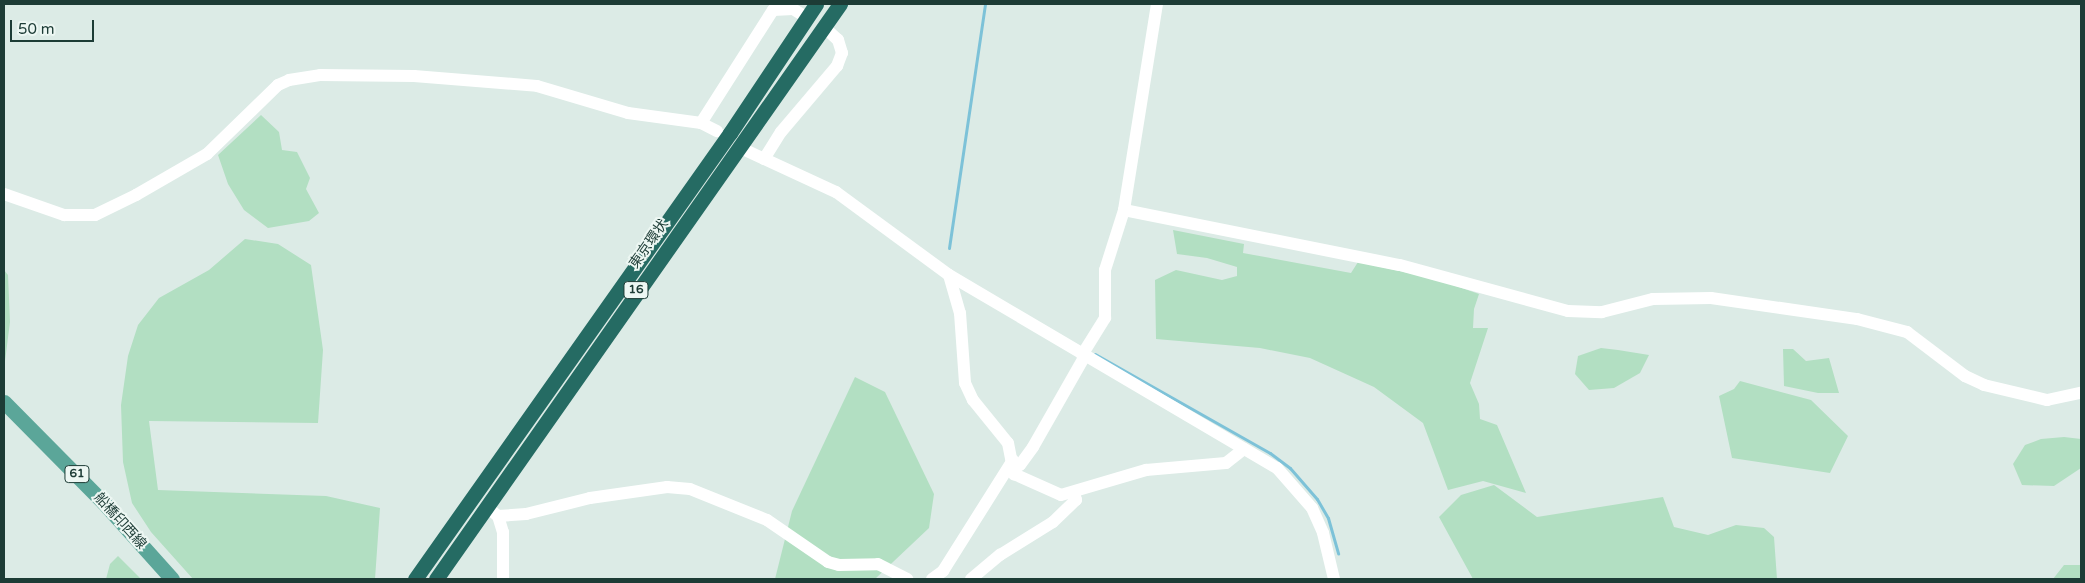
<!DOCTYPE html>
<html>
<head>
<meta charset="utf-8">
<style>
	body { margin:0 }
	#map { position:relative; width:2085px; height:583px; overflow:hidden; background:#dcebe6; font-family:"Varela Round","Noto Sans JP",sans-serif }
	div>[style] { position:absolute }
	.green>* { inset:0; background:#b2dfc2 }
	.stream>* { height:3px; margin:-1.5px; padding:0 1.5px; transform-origin:1.5px; border-radius:1.5px; background:#7dc2d8 }
	.minor>* { height:12px; margin:-6px; padding:0 6px; transform-origin:6px; border-radius:6px; background:#fff }
	.major>* { height:15px; margin:-7.5px; padding:0 7.5px; transform-origin:7.5px; border-radius:7.5px; background:#5ba699 }
	.highway>* { height:15px; margin:-7.5px; padding:0 7.5px; transform-origin:7.5px; border-radius:7.5px; background:#256b63 }
	span { translate:-50% -50%; white-space:nowrap; text-align:center; line-height:1.15; -webkit-text-stroke:4px #edf7f3; paint-order:stroke }
	.shield-label span { padding:1px 4px; background:#edf7f3; border:1px solid; border-radius:4px; -webkit-text-stroke-width:0 }
	.shield-label { font-size:12px; color:#1d3c36; font-weight:700 }
	.street-label { font-size:14px; color:#1d3c36 }
	.frame { position:absolute; inset:0; border:5px solid #1d3c36; pointer-events:none }
	.scale { position:absolute; left:10px; top:20px; width:84px; height:22px; box-sizing:border-box; border:2px solid #1d3c36; border-top:0; padding-left:6px; font-size:15px; line-height:18px; white-space:nowrap; color:#1d3c36; -webkit-text-stroke:4px #edf7f3; paint-order:stroke }
</style>
</head>
<body>
<div id="map">
	<div class="green">
		<div style="clip-path:polygon(261px 115px,279px 132px,282px 150px,297px 152px,310px 178px,306px 189px,319px 213px,309px 221px,268px 228px,244px 210px,228px 184px,218px 155px)"></div>
		<div style="clip-path:polygon(1173px 230px,1244px 244px,1243px 253px,1351px 273px,1358px 262px,1436px 279px,1479px 294px,1474px 309px,1473px 328px,1488px 328px,1470px 383px,1479px 404px,1480px 419px,1497px 425px,1526px 493px,1483px 481px,1448px 490px,1423px 423px,1374px 387px,1310px 358px,1260px 348px,1156px 339px,1155px 280px,1176px 270px,1222px 280px,1237px 276px,1237px 267px,1207px 258px,1177px 254px)"></div>
		<div style="clip-path:polygon(245px 239px,278px 244px,311px 265px,323px 350px,318px 423px,149px 421px,158px 490px,326px 496px,380px 508px,375px 579px,193px 579px,151px 532px,132px 503px,123px 462px,121px 405px,128px 356px,138px 325px,159px 298px,209px 270px)"></div>
		<div style="clip-path:polygon(4px 270px,8px 275px,10px 322px,4px 369px)"></div>
		<div style="clip-path:polygon(1601px 348px,1618px 350px,1649px 355px,1640px 373px,1614px 388px,1589px 390px,1575px 374px,1578px 356px)"></div>
		<div style="clip-path:polygon(1783px 349px,1793px 349px,1806px 361px,1829px 358px,1839px 393px,1818px 393px,1784px 386px)"></div>
		<div style="clip-path:polygon(855px 377px,885px 392px,934px 494px,929px 528px,875px 579px,775px 579px,792px 511px)"></div>
		<div style="clip-path:polygon(1740px 381px,1811px 400px,1848px 436px,1830px 473px,1732px 458px,1719px 396px,1734px 389px)"></div>
		<div style="clip-path:polygon(2064px 437px,2081px 439px,2081px 468px,2054px 486px,2022px 485px,2013px 464px,2025px 445px,2041px 439px)"></div>
		<div style="clip-path:polygon(1494px 485px,1537px 517px,1663px 497px,1674px 527px,1708px 535px,1736px 525px,1764px 528px,1774px 537px,1777px 579px,1473px 579px,1439px 517px,1461px 495px)"></div>
		<div style="clip-path:polygon(118px 556px,141px 579px,106px 579px,110px 564px)"></div>
		<div style="clip-path:polygon(2064px 565px,2081px 565px,2081px 579px,2053px 579px)"></div>
	</div>
	<div class="stream">
		<div style="left:949px;top:248px;width:247px;rotate:-81.6deg"></div>
		<div style="left:1095px;top:354px;width:201px;rotate:29.5deg"></div>
		<div style="left:1270px;top:453px;width:25px;rotate:37deg"></div>
		<div style="left:1290px;top:468px;width:41px;rotate:48.9deg"></div>
		<div style="left:1317px;top:499px;width:22px;rotate:60deg"></div>
		<div style="left:1328px;top:518px;width:37px;rotate:74deg"></div>
	</div>
	<div class="minor">
		<div style="left:701px;top:123px;width:134px;rotate:-57.5deg"></div>
		<div style="left:773px;top:10px;width:20px;rotate:-3deg"></div>
		<div style="left:793px;top:9px;width:15px;rotate:32deg"></div>
		<div style="left:745px;top:150px;width:100px;rotate:24.8deg"></div>
		<div style="left:836px;top:192px;width:140px;rotate:36.3deg"></div>
		<div style="left:949px;top:275px;width:381px;rotate:30.5deg"></div>
		<div style="left:1277px;top:468px;width:53px;rotate:48.8deg"></div>
		<div style="left:1312px;top:508px;width:27px;rotate:66deg"></div>
		<div style="left:1323px;top:533px;width:47px;rotate:76.6deg"></div>
		<div style="left:764px;top:159px;width:32px;rotate:-58deg"></div>
		<div style="left:781px;top:132px;width:87px;rotate:-49.7deg"></div>
		<div style="left:837px;top:66px;width:14px;rotate:-69deg"></div>
		<div style="left:842px;top:53px;width:14px;rotate:-107deg"></div>
		<div style="left:838px;top:40px;width:19px;rotate:-137deg"></div>
		<div style="left:4px;top:194px;width:64px;rotate:19.3deg"></div>
		<div style="left:64px;top:215px;width:31px"></div>
		<div style="left:95px;top:215px;width:46px;rotate:-26deg"></div>
		<div style="left:136px;top:195px;width:82px;rotate:-30deg"></div>
		<div style="left:207px;top:154px;width:99px;rotate:-44.2deg"></div>
		<div style="left:278px;top:85px;width:12px;rotate:-24deg"></div>
		<div style="left:289px;top:80px;width:31px;rotate:-9deg"></div>
		<div style="left:320px;top:75px;width:94px;rotate:0.6deg"></div>
		<div style="left:414px;top:76px;width:123px;rotate:4.6deg"></div>
		<div style="left:537px;top:86px;width:95px;rotate:16.5deg"></div>
		<div style="left:628px;top:113px;width:74px;rotate:7.8deg"></div>
		<div style="left:701px;top:123px;width:18px;rotate:27deg"></div>
		<div style="left:1124px;top:210px;width:281px;rotate:11.3deg"></div>
		<div style="left:1400px;top:265px;width:174px;rotate:15.3deg"></div>
		<div style="left:1568px;top:311px;width:34px;rotate:2deg"></div>
		<div style="left:1602px;top:312px;width:53px;rotate:-14.3deg"></div>
		<div style="left:1653px;top:299px;width:58px;rotate:-1deg"></div>
		<div style="left:1711px;top:298px;width:148px;rotate:8.2deg"></div>
		<div style="left:1857px;top:319px;width:52px;rotate:14.6deg"></div>
		<div style="left:1907px;top:332px;width:73px;rotate:37.2deg"></div>
		<div style="left:1965px;top:376px;width:21px;rotate:25deg"></div>
		<div style="left:1984px;top:385px;width:65px;rotate:13.4deg"></div>
		<div style="left:2047px;top:400px;width:35px;rotate:-12deg"></div>
		<div style="left:949px;top:275px;width:40px;rotate:74deg"></div>
		<div style="left:960px;top:313px;width:70px;rotate:85.9deg"></div>
		<div style="left:965px;top:383px;width:19px;rotate:65deg"></div>
		<div style="left:973px;top:400px;width:55px;rotate:50.9deg"></div>
		<div style="left:1008px;top:443px;width:32px;rotate:79deg"></div>
		<div style="left:1014px;top:474px;width:51px;rotate:24.1deg"></div>
		<div style="left:1061px;top:495px;width:89px;rotate:-16.4deg"></div>
		<div style="left:1146px;top:470px;width:80px;rotate:-5deg"></div>
		<div style="left:1226px;top:463px;width:23px;rotate:-38deg"></div>
		<div style="left:1082px;top:355px;width:44px;rotate:-58.1deg"></div>
		<div style="left:1105px;top:318px;width:48px;rotate:-90deg"></div>
		<div style="left:1105px;top:270px;width:63px;rotate:-72.4deg"></div>
		<div style="left:1124px;top:210px;width:209px;rotate:-80.9deg"></div>
		<div style="left:1014px;top:467px;width:6px;rotate:-18deg"></div>
		<div style="left:1020px;top:465px;width:22px;rotate:-54deg"></div>
		<div style="left:1033px;top:447px;width:105px;rotate:-60.3deg"></div>
		<div style="left:493px;top:512px;width:6px;rotate:39deg"></div>
		<div style="left:498px;top:516px;width:17px;rotate:73deg"></div>
		<div style="left:503px;top:532px;width:47px;rotate:90deg"></div>
		<div style="left:498px;top:516px;width:28px;rotate:-4deg"></div>
		<div style="left:526px;top:514px;width:66px;rotate:-14deg"></div>
		<div style="left:590px;top:498px;width:78px;rotate:-8.1deg"></div>
		<div style="left:667px;top:487px;width:23px;rotate:5deg"></div>
		<div style="left:690px;top:489px;width:83px;rotate:21.9deg"></div>
		<div style="left:767px;top:520px;width:74px;rotate:34.5deg"></div>
		<div style="left:828px;top:562px;width:11px;rotate:15deg"></div>
		<div style="left:839px;top:565px;width:39px;rotate:-1deg"></div>
		<div style="left:878px;top:564px;width:33px;rotate:27deg"></div>
		<div style="left:932px;top:579px;width:14px;rotate:-36deg"></div>
		<div style="left:943px;top:571px;width:131px;rotate:-57.8deg"></div>
		<div style="left:971px;top:579px;width:38px;rotate:-40deg"></div>
		<div style="left:1000px;top:555px;width:62px;rotate:-31.9deg"></div>
		<div style="left:1053px;top:522px;width:32px;rotate:-44deg"></div>
		<div style="left:1076px;top:500px;width:7px;rotate:-106deg"></div>
	</div>
	<div class="major">
		<div style="left:4px;top:402px;width:141px;rotate:45.3deg"></div>
		<div style="left:103px;top:502px;width:103px;rotate:48.1deg"></div>
	</div>
	<div class="highway">
		<div style="left:415px;top:579px;width:546px;rotate:-54.77deg"></div>
		<div style="left:730px;top:133px;width:155px;rotate:-56.3deg"></div>
		<div style="left:436px;top:579px;width:703px;rotate:-54.91deg"></div>
	</div>
	<div class="shield-label">
		<span style="left:636px;top:290px">16</span>
		<span style="left:77px;top:474px">61</span>
	</div>
	<div class="street-label">
		<span style="left:649px;top:244px;rotate:-55deg">東京環状</span>
		<span style="left:120px;top:521px;rotate:48deg">船橋印西線</span>
	</div>
	<div class="frame"></div>
	<div class="scale">50 m</div>
</div>
</body>
</html>
